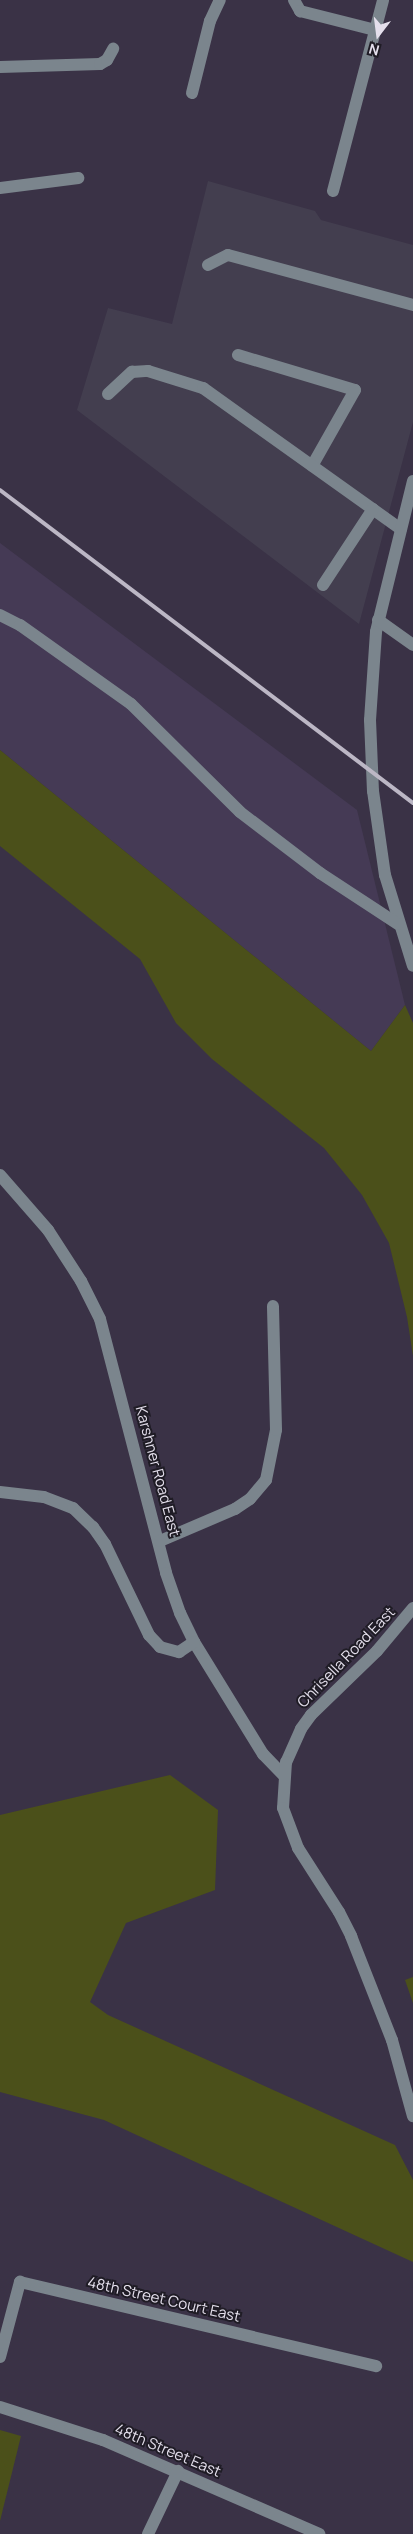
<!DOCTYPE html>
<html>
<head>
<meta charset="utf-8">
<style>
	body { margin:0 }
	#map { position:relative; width:413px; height:2534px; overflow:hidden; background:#3a3246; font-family:Manrope,sans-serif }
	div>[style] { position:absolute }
	.commercial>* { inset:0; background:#433e4f }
	.built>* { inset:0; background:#453a55 }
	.green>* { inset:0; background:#4b501a }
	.minor>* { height:12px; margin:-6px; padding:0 6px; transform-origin:6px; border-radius:6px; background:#7b858d }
	.rail>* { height:4px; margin:-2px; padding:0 2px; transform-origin:2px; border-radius:2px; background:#bcb7c5 }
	span { translate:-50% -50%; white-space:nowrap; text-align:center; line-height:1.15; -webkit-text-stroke:4px #1f1c25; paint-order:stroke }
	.street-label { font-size:15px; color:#e4dfec }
	.north { position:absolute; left:353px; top:10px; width:50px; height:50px; -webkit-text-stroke:4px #1f1c25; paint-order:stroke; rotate:195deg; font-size:14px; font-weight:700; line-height:20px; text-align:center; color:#e4dfec }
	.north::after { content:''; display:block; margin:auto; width:18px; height:22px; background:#e4dfec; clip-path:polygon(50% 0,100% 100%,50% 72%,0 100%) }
</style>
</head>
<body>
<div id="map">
	<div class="commercial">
		<div style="clip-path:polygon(208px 181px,315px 211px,321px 220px,413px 245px,413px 422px,359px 624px,77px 410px,108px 308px,172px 324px)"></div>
	</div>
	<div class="built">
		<div style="clip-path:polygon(0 543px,357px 810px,405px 1005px,371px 1051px,0 750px)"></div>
	</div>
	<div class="green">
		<div style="clip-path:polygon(0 750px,371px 1051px,405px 1005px,413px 1023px,413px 1356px,407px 1317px,389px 1243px,362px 1195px,324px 1148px,212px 1059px,176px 1023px,140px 959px,0 846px)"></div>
		<div style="clip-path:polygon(170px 1775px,218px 1810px,215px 1890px,126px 1923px,90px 2002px,108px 2015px,395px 2145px,413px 2180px,413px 2262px,104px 2120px,0 2092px,0 1815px)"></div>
		<div style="clip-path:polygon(413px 1977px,413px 2003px,405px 1980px)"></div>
		<div style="clip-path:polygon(0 2430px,21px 2436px,0 2521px)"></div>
	</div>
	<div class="minor">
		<div style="left:294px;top:0;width:13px;rotate:61deg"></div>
		<div style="left:300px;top:11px;width:77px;rotate:14.2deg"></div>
		<div style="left:0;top:67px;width:100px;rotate:-1.7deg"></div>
		<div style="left:100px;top:64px;width:8px;rotate:-30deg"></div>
		<div style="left:107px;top:60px;width:13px;rotate:-61deg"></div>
		<div style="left:192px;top:93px;width:74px;rotate:-76deg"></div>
		<div style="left:210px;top:21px;width:23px;rotate:-65deg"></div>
		<div style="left:0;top:188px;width:79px;rotate:-7.3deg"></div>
		<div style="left:333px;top:191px;width:197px;rotate:-75.3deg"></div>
		<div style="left:208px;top:265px;width:22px;rotate:-27deg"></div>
		<div style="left:228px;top:255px;width:192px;rotate:15.1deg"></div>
		<div style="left:238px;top:355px;width:122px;rotate:16.7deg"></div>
		<div style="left:355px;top:390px;width:87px;rotate:119.5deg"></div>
		<div style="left:108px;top:394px;width:33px;rotate:-43deg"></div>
		<div style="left:132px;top:372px;width:16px;rotate:-4deg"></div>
		<div style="left:148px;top:371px;width:58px;rotate:17.2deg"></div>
		<div style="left:203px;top:388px;width:243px;rotate:35.5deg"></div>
		<div style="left:413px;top:481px;width:155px;rotate:103.8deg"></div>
		<div style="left:376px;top:632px;width:88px;rotate:93.9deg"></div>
		<div style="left:370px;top:720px;width:71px;rotate:87.6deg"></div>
		<div style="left:373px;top:791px;width:85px;rotate:81.9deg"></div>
		<div style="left:385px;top:875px;width:95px;rotate:72.9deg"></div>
		<div style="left:323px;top:585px;width:91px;rotate:-56.7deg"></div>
		<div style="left:0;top:615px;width:22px;rotate:27deg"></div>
		<div style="left:20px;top:625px;width:136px;rotate:35.4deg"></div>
		<div style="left:131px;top:704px;width:153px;rotate:44.7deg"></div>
		<div style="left:240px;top:812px;width:101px;rotate:37.3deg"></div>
		<div style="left:320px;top:873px;width:93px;rotate:33.2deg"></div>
		<div style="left:378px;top:620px;width:43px;rotate:35.5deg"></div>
		<div style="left:0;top:1175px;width:73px;rotate:48.9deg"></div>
		<div style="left:48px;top:1230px;width:61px;rotate:57.1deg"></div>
		<div style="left:81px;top:1281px;width:42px;rotate:63.4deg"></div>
		<div style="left:100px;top:1319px;width:262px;rotate:75.4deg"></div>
		<div style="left:166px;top:1573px;width:42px;rotate:70.7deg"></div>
		<div style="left:180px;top:1613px;width:32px;rotate:64deg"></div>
		<div style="left:194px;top:1642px;width:132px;rotate:58.4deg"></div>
		<div style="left:263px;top:1754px;width:30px;rotate:46deg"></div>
		<div style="left:0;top:1492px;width:44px;rotate:6.5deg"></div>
		<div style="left:44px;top:1497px;width:31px;rotate:21deg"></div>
		<div style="left:73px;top:1508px;width:28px;rotate:44deg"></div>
		<div style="left:93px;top:1527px;width:21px;rotate:55deg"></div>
		<div style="left:105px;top:1544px;width:101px;rotate:64.2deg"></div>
		<div style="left:149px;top:1635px;width:16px;rotate:47deg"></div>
		<div style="left:160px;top:1647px;width:20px;rotate:15deg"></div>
		<div style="left:179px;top:1652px;width:18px;rotate:-34deg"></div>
		<div style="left:160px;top:1541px;width:82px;rotate:-23.1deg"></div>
		<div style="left:235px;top:1509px;width:18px;rotate:-34deg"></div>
		<div style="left:250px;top:1499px;width:25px;rotate:-50deg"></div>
		<div style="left:266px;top:1480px;width:51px;rotate:-78.7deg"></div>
		<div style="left:276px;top:1430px;width:124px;rotate:-91.4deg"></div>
		<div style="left:413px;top:1608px;width:56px;rotate:129.9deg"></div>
		<div style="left:377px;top:1651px;width:92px;rotate:135.9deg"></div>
		<div style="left:311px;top:1715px;width:17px;rotate:126deg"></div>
		<div style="left:301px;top:1729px;width:36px;rotate:114deg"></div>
		<div style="left:286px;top:1762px;width:46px;rotate:93.7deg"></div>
		<div style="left:283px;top:1808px;width:43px;rotate:69.4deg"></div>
		<div style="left:298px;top:1848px;width:76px;rotate:57.4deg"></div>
		<div style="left:339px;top:1912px;width:27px;rotate:63deg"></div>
		<div style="left:351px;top:1936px;width:112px;rotate:68.5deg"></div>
		<div style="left:392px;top:2040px;width:79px;rotate:74.6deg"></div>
		<div style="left:0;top:2357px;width:78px;rotate:-75.1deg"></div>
		<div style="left:20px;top:2282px;width:366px;rotate:13.3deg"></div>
		<div style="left:0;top:2407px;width:108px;rotate:17.8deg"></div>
		<div style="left:103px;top:2440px;width:236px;rotate:23.5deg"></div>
		<div style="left:148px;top:2534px;width:70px;rotate:-64.5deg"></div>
	</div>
	<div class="rail">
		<div style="left:0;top:490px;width:518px;rotate:37.16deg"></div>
	</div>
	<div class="street-label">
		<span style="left:158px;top:1471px;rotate:75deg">Karshner Road East</span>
		<span style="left:346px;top:1657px;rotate:-46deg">Chrisella Road East</span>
		<span style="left:164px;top:2299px;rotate:13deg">48th Street Court East</span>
		<span style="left:168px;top:2450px;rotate:23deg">48th Street East</span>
	</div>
	<div class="north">N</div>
</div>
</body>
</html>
